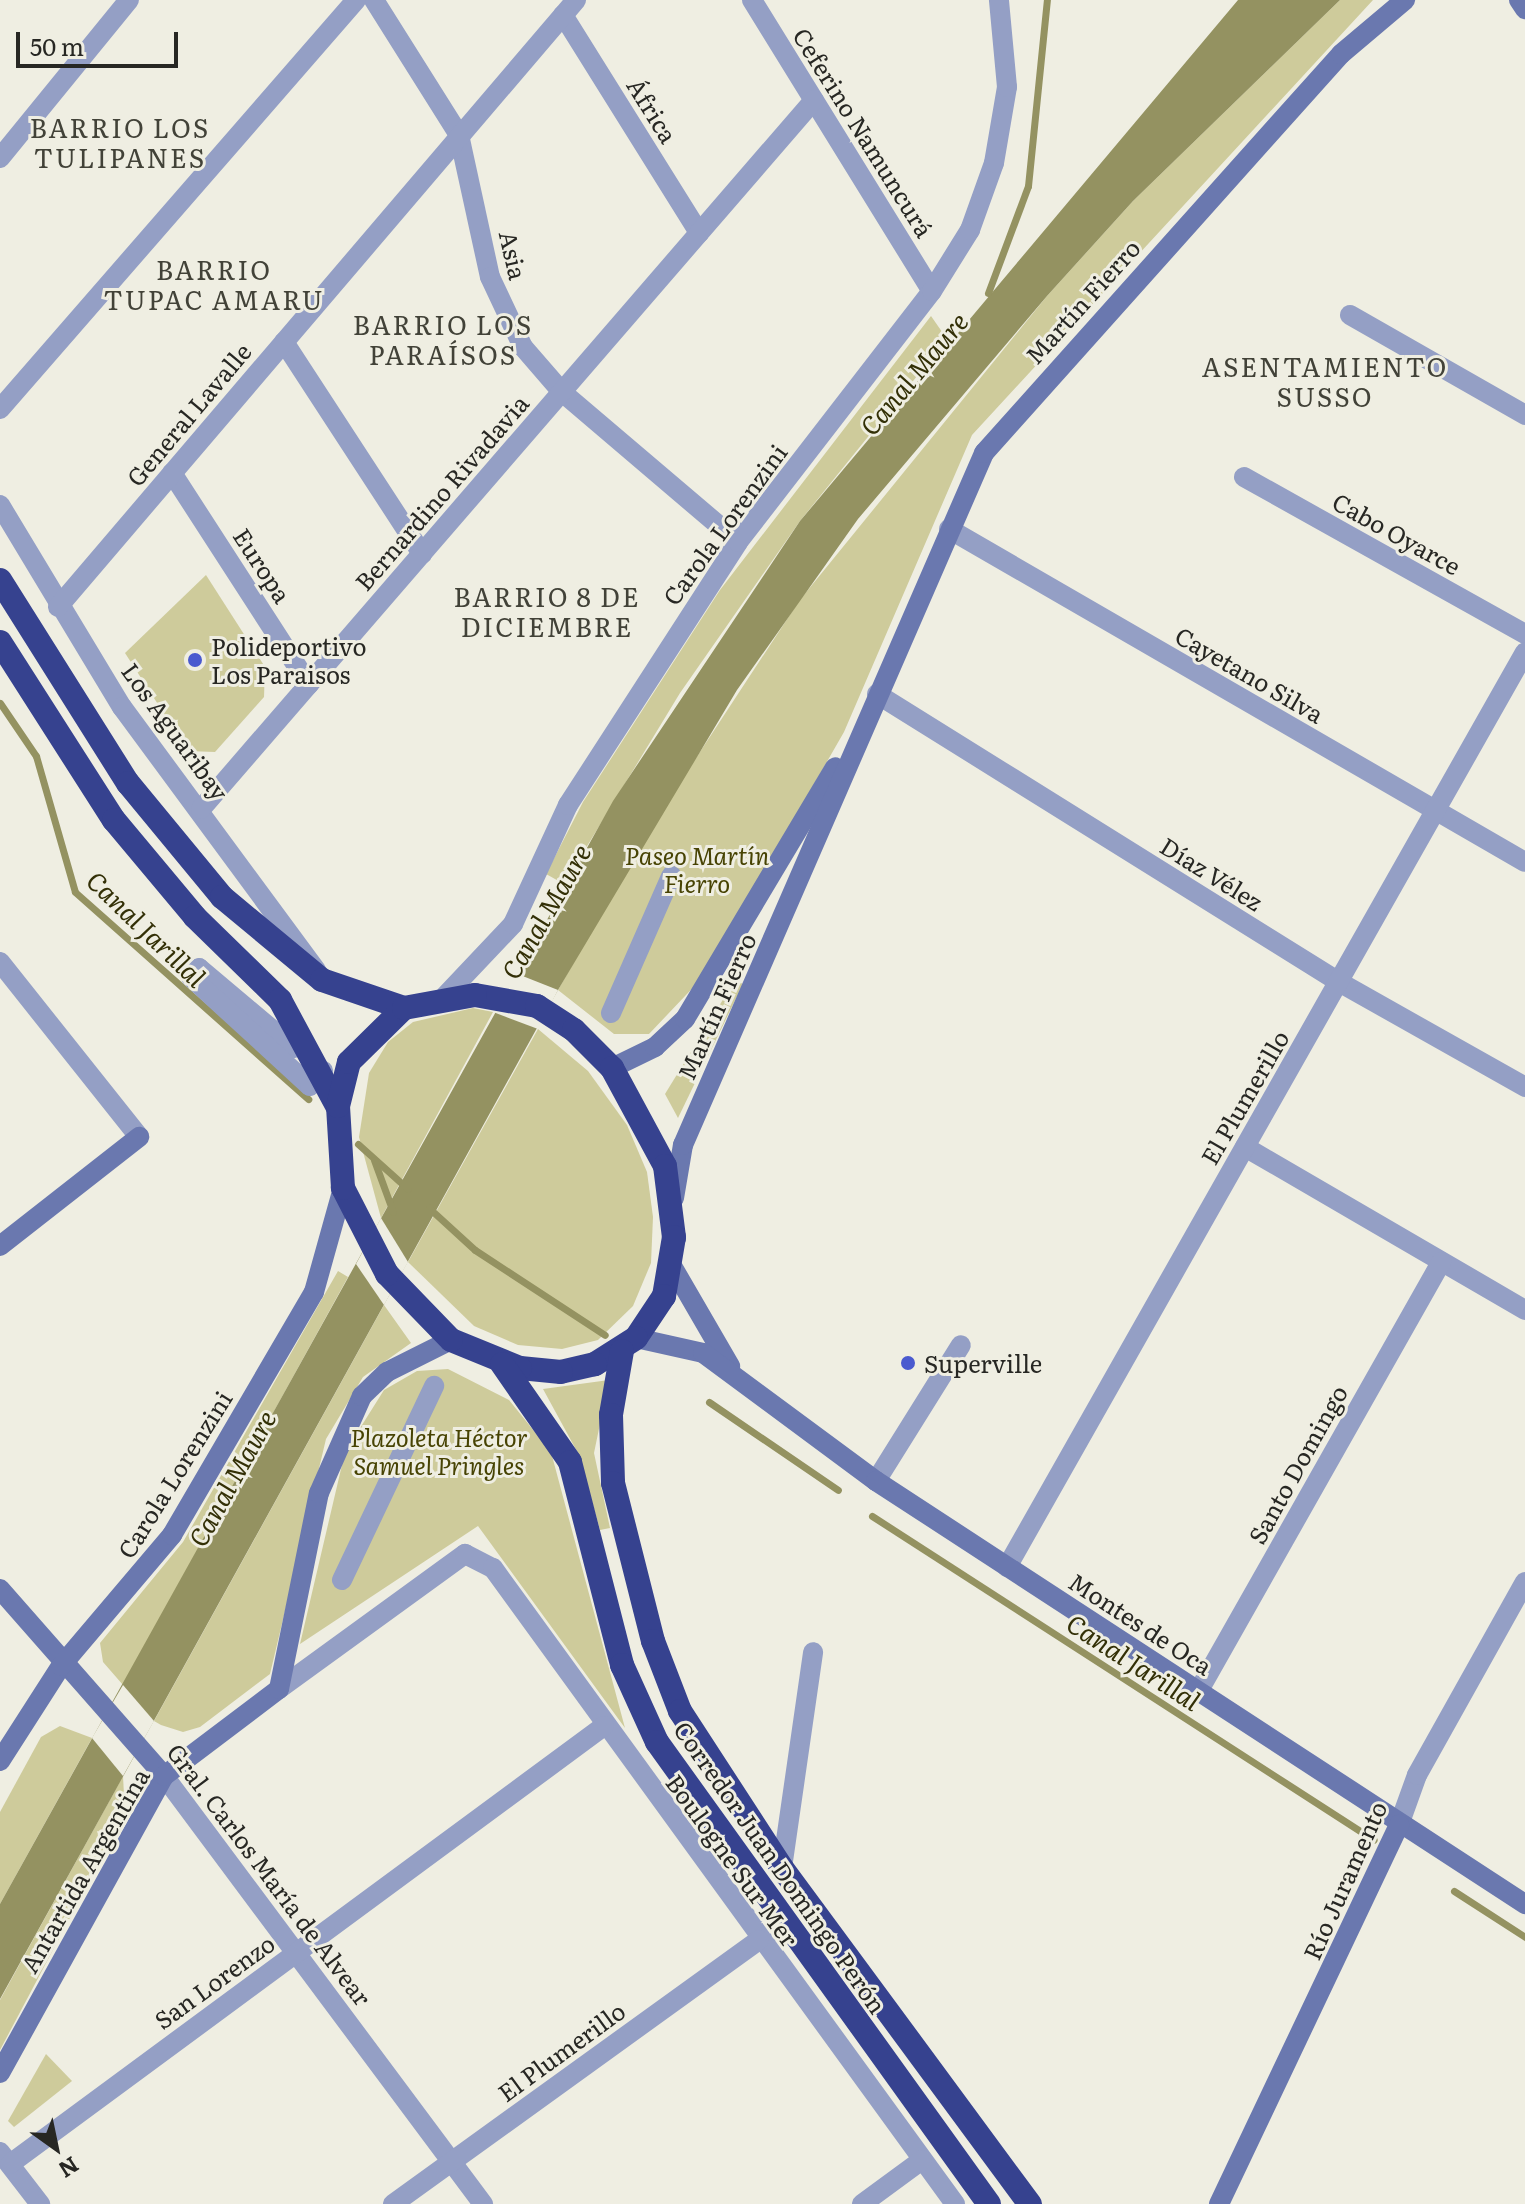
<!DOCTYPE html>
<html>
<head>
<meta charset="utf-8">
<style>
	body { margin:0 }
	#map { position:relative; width:1525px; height:2204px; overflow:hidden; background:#efeee2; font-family:Literata,serif }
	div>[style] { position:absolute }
	.green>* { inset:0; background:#cecb9b }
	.water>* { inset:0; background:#949261 }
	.pier>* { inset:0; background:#efeee2 }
	.stream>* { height:7px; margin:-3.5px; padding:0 3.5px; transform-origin:3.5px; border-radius:3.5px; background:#949261 }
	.street>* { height:20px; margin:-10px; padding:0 10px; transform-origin:10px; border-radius:10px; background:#949fc5 }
	.secondary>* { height:20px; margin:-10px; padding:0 10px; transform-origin:10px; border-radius:10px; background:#6a78af }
	.highway>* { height:24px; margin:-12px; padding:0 12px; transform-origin:12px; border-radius:12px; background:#36428f }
	.dots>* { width:22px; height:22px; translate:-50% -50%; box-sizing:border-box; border:4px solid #efeee2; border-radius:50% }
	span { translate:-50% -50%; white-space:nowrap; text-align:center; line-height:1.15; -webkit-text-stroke:6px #efeee2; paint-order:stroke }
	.street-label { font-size:24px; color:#272723 }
	.poi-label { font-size:24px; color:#272723 }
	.left { translate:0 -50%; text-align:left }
	.park-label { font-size:24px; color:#474303; font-style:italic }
	.neighbourhood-label { font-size:26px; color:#424238; letter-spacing:2px }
	.water-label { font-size:26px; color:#333007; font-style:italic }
	.north { position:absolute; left:16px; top:2108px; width:80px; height:80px; -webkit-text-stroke:6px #efeee2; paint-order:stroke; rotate:147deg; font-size:22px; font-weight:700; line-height:32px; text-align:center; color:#272723 }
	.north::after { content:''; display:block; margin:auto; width:28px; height:36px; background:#272723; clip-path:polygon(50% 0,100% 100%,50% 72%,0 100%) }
	.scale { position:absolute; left:16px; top:32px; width:162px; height:36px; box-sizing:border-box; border:4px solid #272723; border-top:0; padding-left:10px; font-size:24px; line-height:28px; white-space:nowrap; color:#272723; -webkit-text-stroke:6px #efeee2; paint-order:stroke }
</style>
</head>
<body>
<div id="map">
	<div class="green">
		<div style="clip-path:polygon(1340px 0,1373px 0,972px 435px,844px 732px,704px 976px,649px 1034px,614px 1034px,558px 990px,652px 825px,799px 601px,1047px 296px,1133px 201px)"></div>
		<div style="clip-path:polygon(931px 316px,947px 339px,800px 521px,680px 693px,564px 884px,546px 874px,583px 802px,720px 590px)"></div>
		<div style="clip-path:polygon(206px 575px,265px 667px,264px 697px,215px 752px,188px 751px,125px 653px)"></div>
		<div style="clip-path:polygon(735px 980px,743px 984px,678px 1118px,665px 1094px)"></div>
		<div style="clip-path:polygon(473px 1008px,493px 1012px,381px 1218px,359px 1137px,369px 1073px,388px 1042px,413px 1022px)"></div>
		<div style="clip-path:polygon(538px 1029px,588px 1071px,627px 1125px,647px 1172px,653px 1217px,651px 1263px,633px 1306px,598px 1340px,562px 1349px,518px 1345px,474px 1326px,408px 1262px)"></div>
		<div style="clip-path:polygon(338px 1271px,348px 1277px,123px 1685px,103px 1662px,100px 1643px,183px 1542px)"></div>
		<div style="clip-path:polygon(384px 1305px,411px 1343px,363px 1377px,326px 1439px,270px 1674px,200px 1727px,183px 1732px,161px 1725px,154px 1721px)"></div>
		<div style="clip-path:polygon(448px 1369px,509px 1400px,551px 1452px,625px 1728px,478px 1526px,300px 1644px,345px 1452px,384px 1390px,417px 1371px)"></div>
		<div style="clip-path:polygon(609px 1380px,594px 1453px,610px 1528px,600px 1530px,579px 1455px,543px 1389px)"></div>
		<div style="clip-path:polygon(60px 1726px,92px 1738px,0 1904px,0 1812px,41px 1737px)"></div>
		<div style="clip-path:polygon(123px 1776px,125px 1814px,0 2050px,0 2000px)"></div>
		<div style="clip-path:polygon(46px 2054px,72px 2081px,14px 2127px,8px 2121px)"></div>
	</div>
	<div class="water">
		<div style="clip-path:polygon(1238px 0,1340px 0,1133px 201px,1047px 296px,858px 519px,737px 690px,558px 990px,0 1999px,0 1904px,613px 801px,800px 521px)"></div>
	</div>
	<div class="pier">
		<div style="clip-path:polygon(515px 973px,558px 990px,538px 1029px,493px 1012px)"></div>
		<div style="clip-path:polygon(381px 1218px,408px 1262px,384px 1305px,356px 1264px)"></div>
		<div style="clip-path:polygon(123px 1685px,154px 1721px,123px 1776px,92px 1738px)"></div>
	</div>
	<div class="stream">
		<div style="left:988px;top:293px;width:114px;rotate:-69.5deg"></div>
		<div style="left:1028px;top:186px;width:187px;rotate:-84.2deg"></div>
		<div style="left:0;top:703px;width:64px;rotate:55.8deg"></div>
		<div style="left:36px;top:756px;width:141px;rotate:74deg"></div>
		<div style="left:75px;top:892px;width:312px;rotate:41.6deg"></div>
		<div style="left:358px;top:1144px;width:67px;rotate:42deg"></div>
		<div style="left:374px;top:1160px;width:55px;rotate:69.9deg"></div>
		<div style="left:429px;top:1208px;width:62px;rotate:42.4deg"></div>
		<div style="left:475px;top:1250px;width:155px;rotate:33.2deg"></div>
		<div style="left:709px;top:1402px;width:156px;rotate:34.3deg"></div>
		<div style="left:872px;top:1516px;width:597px;rotate:32.84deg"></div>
		<div style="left:1454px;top:1891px;width:85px;rotate:32.9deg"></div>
	</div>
	<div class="street">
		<div style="left:374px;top:0;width:160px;rotate:57.8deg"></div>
		<div style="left:459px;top:135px;width:145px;rotate:77.7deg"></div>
		<div style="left:490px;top:277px;width:77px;rotate:64.8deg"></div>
		<div style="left:523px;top:347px;width:60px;rotate:49.1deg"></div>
		<div style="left:562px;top:392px;width:231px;rotate:40.4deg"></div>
		<div style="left:752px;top:0;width:342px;rotate:58.3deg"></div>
		<div style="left:563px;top:15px;width:257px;rotate:58deg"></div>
		<div style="left:0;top:158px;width:204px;rotate:-50.8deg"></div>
		<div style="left:1350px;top:315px;width:202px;rotate:29.7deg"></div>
		<div style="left:284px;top:342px;width:253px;rotate:56.9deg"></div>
		<div style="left:0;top:409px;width:542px;rotate:-48.96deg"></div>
		<div style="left:172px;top:473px;width:252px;rotate:57.1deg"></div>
		<div style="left:1244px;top:477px;width:322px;rotate:29.2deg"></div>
		<div style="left:0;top:505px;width:236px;rotate:58.9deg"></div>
		<div style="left:122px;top:707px;width:327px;rotate:53.6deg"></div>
		<div style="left:949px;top:529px;width:665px;rotate:30.03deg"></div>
		<div style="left:58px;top:607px;width:798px;rotate:-49.52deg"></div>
		<div style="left:877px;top:694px;width:544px;rotate:31.94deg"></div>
		<div style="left:1339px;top:982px;width:214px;rotate:29.4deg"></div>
		<div style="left:201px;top:809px;width:937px;rotate:-49.15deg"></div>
		<div style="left:0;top:962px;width:223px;rotate:51.5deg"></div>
		<div style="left:445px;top:996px;width:99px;rotate:-46.6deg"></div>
		<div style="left:513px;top:924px;width:131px;rotate:-65.2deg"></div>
		<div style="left:568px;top:805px;width:313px;rotate:-57.1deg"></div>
		<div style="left:738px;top:542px;width:317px;rotate:-52.3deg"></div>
		<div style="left:932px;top:291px;width:72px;rotate:-58.1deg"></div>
		<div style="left:970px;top:230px;width:71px;rotate:-70.3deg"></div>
		<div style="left:994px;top:163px;width:77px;rotate:-80.3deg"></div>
		<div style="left:1007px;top:87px;width:87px;rotate:-95.3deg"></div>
		<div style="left:611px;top:1013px;width:150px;rotate:-66.3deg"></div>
		<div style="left:294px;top:1048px;width:124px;rotate:-139.9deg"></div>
		<div style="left:199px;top:968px;width:12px;rotate:132deg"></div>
		<div style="left:191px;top:977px;width:161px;rotate:42.5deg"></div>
		<div style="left:310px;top:1086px;width:20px;rotate:-49deg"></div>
		<div style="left:1245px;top:1147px;width:324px;rotate:30.2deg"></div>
		<div style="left:876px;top:1481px;width:160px;rotate:-58deg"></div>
		<div style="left:1007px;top:1567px;width:1051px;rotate:-60.48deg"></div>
		<div style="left:342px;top:1580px;width:215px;rotate:-64.6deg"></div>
		<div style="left:279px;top:1689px;width:230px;rotate:-36deg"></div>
		<div style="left:465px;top:1554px;width:31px;rotate:27deg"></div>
		<div style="left:493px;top:1568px;width:786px;rotate:54deg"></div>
		<div style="left:1198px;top:1692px;width:494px;rotate:-60.5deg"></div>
		<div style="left:164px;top:1776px;width:534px;rotate:53.3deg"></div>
		<div style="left:1399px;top:1825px;width:53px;rotate:-70.2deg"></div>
		<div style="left:1417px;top:1775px;width:221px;rotate:-60.8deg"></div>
		<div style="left:782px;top:1868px;width:218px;rotate:-81.8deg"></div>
		<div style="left:0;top:2152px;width:66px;rotate:52.4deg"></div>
		<div style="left:10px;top:2164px;width:738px;rotate:-36.4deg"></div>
		<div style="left:393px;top:2204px;width:451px;rotate:-35.8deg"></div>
		<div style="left:862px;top:2204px;width:74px;rotate:-36.3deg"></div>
	</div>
	<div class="secondary">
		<div style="left:1519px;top:0;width:11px;rotate:56deg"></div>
		<div style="left:612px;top:1068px;width:48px;rotate:-26deg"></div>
		<div style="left:655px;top:1047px;width:41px;rotate:-43deg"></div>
		<div style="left:685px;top:1019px;width:293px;rotate:-59.2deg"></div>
		<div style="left:674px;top:1198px;width:54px;rotate:-80.4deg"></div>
		<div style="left:683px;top:1145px;width:755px;rotate:-66.49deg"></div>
		<div style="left:984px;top:453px;width:535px;rotate:-48.18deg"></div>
		<div style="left:1341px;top:54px;width:84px;rotate:-40.2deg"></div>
		<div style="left:0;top:1246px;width:177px;rotate:-38.1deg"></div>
		<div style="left:672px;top:1266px;width:116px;rotate:59.9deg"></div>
		<div style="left:636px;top:1338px;width:69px;rotate:12.6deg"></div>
		<div style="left:703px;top:1353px;width:215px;rotate:36.5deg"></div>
		<div style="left:876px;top:1481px;width:775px;rotate:33.1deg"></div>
		<div style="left:0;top:1589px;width:249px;rotate:48.7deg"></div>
		<div style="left:0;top:1761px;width:113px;rotate:-57.3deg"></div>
		<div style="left:61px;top:1666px;width:172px;rotate:-49.7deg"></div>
		<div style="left:172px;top:1535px;width:281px;rotate:-59.7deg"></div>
		<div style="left:314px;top:1292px;width:108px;rotate:-74.4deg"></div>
		<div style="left:0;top:2073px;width:339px;rotate:-61.1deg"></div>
		<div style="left:164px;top:1776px;width:144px;rotate:-37.1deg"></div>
		<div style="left:279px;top:1689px;width:200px;rotate:-78.5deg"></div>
		<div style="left:319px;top:1493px;width:106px;rotate:-66.1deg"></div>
		<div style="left:362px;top:1396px;width:35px;rotate:-44deg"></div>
		<div style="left:387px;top:1372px;width:72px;rotate:-26.6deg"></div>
		<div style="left:1219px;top:2204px;width:420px;rotate:-64.6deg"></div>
	</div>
	<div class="highway">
		<div style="left:0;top:580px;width:240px;rotate:57.8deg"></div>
		<div style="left:128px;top:783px;width:148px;rotate:50.5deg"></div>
		<div style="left:222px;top:897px;width:130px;rotate:39.7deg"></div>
		<div style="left:322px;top:980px;width:87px;rotate:18.9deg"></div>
		<div style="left:0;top:642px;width:211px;rotate:57.4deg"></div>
		<div style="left:114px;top:820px;width:126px;rotate:50.1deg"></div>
		<div style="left:195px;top:917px;width:119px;rotate:44.3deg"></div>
		<div style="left:280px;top:1000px;width:120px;rotate:61.7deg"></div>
		<div style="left:475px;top:995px;width:63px;rotate:10.1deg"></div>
		<div style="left:537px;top:1006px;width:44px;rotate:33deg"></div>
		<div style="left:574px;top:1030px;width:54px;rotate:45deg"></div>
		<div style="left:612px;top:1068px;width:111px;rotate:61.6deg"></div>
		<div style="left:665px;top:1166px;width:72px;rotate:82.8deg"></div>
		<div style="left:674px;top:1237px;width:60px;rotate:99.6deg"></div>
		<div style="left:664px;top:1296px;width:50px;rotate:123.7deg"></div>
		<div style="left:636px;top:1338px;width:49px;rotate:147.6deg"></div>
		<div style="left:595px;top:1364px;width:35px;rotate:167deg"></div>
		<div style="left:561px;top:1372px;width:41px;rotate:-174.4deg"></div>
		<div style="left:520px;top:1368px;width:74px;rotate:-157.9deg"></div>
		<div style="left:451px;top:1340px;width:92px;rotate:-134.1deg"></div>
		<div style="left:387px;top:1274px;width:97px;rotate:-117.1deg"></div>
		<div style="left:343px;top:1188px;width:82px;rotate:-93.5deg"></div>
		<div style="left:338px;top:1106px;width:45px;rotate:-76deg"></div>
		<div style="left:349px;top:1062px;width:77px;rotate:-44.5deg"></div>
		<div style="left:404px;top:1008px;width:72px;rotate:-10.4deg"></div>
		<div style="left:622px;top:1351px;width:65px;rotate:99.8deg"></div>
		<div style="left:611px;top:1415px;width:68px;rotate:88.3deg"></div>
		<div style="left:613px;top:1483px;width:163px;rotate:75.8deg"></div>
		<div style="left:653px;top:1641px;width:75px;rotate:68.9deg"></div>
		<div style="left:680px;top:1711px;width:187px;rotate:57deg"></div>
		<div style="left:782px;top:1868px;width:418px;rotate:53.6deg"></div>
		<div style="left:502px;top:1364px;width:119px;rotate:55.2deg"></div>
		<div style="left:570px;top:1462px;width:210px;rotate:75.6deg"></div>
		<div style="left:622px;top:1665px;width:85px;rotate:65.6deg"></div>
		<div style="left:657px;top:1742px;width:569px;rotate:54.3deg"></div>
	</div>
	<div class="dots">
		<div style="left:195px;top:660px;background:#4a5acf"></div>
		<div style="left:908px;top:1363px;background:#4a5acf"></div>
	</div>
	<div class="street-label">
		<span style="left:653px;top:110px;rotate:58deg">África</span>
		<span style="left:864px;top:132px;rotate:58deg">Ceferino Namuncurá</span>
		<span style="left:514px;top:255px;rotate:77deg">Asia</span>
		<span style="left:1082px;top:301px;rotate:-48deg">Martín Fierro</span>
		<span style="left:188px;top:414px;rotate:-50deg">General Lavalle</span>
		<span style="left:441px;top:492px;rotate:-49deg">Bernardino Rivadavia</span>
		<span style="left:724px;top:524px;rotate:-54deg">Carola Lorenzini</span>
		<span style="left:1397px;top:533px;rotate:29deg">Cabo Oyarce</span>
		<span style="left:263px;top:565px;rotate:57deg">Europa</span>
		<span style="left:1250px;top:674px;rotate:30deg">Cayetano Silva</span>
		<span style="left:176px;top:731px;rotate:54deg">Los Aguaribay</span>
		<span style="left:1212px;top:873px;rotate:32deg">Díaz Vélez</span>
		<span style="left:716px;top:1006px;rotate:-66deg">Martín Fierro</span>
		<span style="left:1244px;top:1097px;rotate:-60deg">El Plumerillo</span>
		<span style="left:1297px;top:1464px;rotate:-61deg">Santo Domingo</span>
		<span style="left:174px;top:1474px;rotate:-58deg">Carola Lorenzini</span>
		<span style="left:1141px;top:1623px;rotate:33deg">Montes de Oca</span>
		<span style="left:733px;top:1860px;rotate:54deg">Boulogne Sur Mer</span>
		<span style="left:781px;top:1867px;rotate:55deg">Corredor Juan Domingo Perón</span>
		<span style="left:84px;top:1870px;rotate:-60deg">Antartida Argentina</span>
		<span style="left:270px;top:1874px;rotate:53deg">Gral. Carlos María de Alvear</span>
		<span style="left:1344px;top:1880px;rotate:-66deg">Río Juramento</span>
		<span style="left:214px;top:1981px;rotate:-36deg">San Lorenzo</span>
		<span style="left:561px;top:2051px;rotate:-36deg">El Plumerillo</span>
	</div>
	<div class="poi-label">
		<span class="left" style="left:211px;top:660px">Polideportivo<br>Los Paraisos</span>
		<span class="left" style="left:924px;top:1363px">Superville</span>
	</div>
	<div class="park-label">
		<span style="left:697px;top:869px">Paseo Martín<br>Fierro</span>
		<span style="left:439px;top:1451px">Plazoleta Héctor<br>Samuel Pringles</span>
	</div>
	<div class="neighbourhood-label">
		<span style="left:120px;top:142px">BARRIO LOS<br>TULIPANES</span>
		<span style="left:214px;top:284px">BARRIO<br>TUPAC AMARU</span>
		<span style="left:443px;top:339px">BARRIO LOS<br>PARAÍSOS</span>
		<span style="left:1325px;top:381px">ASENTAMIENTO<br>SUSSO</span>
		<span style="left:547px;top:611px">BARRIO 8 DE<br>DICIEMBRE</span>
	</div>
	<div class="water-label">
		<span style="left:913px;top:373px;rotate:-50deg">Canal Maure</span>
		<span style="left:545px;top:911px;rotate:-60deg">Canal Maure</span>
		<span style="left:147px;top:928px;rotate:44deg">Canal Jarillal</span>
		<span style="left:231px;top:1478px;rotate:-61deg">Canal Maure</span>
		<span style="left:1134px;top:1661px;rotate:33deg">Canal Jarillal</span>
	</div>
	<div class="north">N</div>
	<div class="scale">50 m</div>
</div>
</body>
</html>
